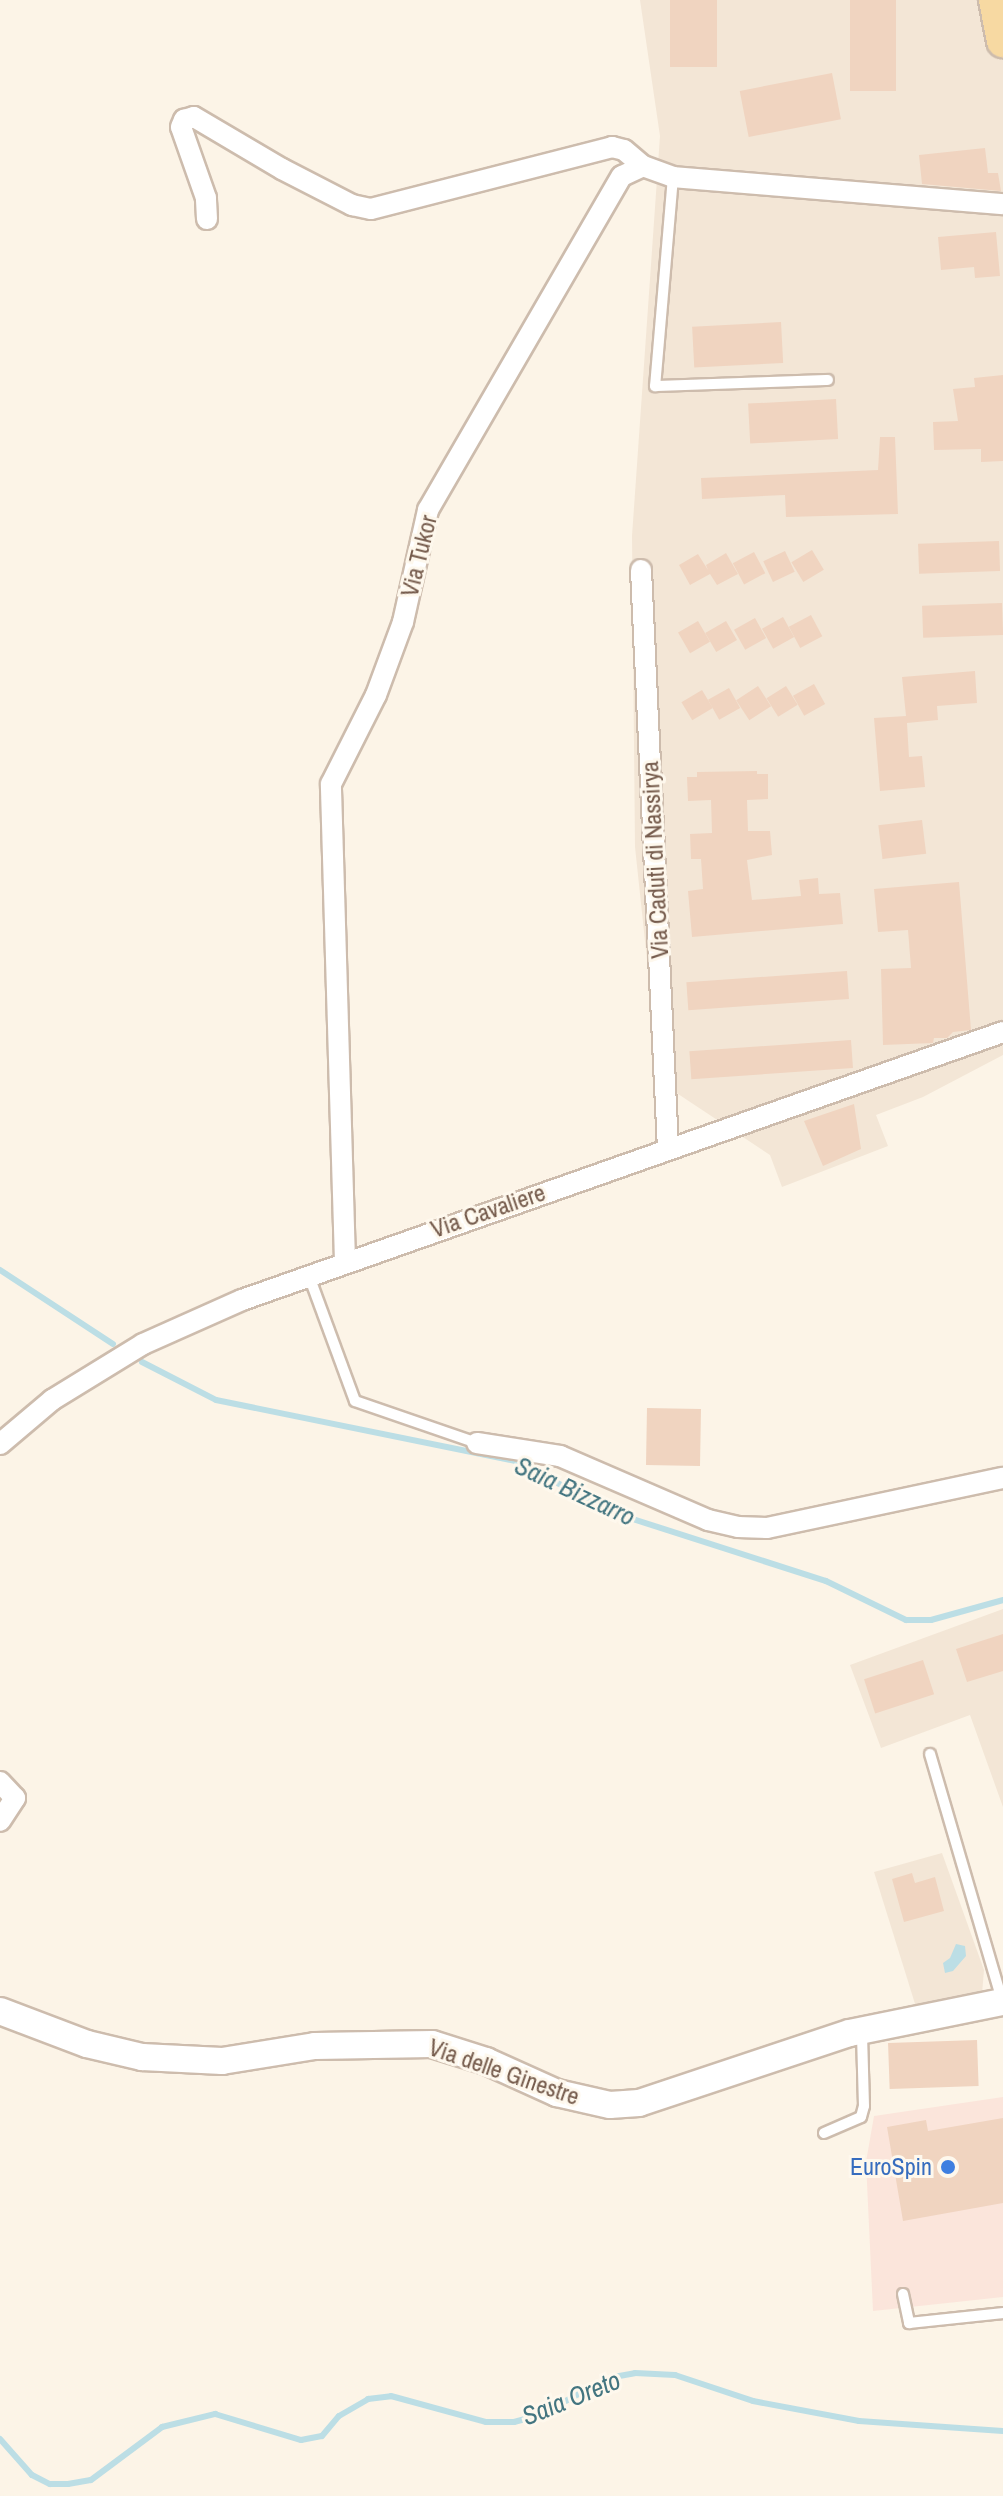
<!DOCTYPE html>
<html>
<head>
<meta charset="utf-8">
<style>
	body { margin:0 }
	#map { position:relative; width:1003px; height:2496px; overflow:hidden; background:#fcf4e7; font-family:"Archivo Narrow",sans-serif }
	div>[style] { position:absolute }
	.residential>* { inset:0; background:#f3e6d6 }
	.commercial>* { inset:0; background:#fbe5db }
	.water>* { inset:0; background:#bcdee5 }
	.stream>* { height:6px; margin:-3px; padding:0 3px; transform-origin:3px; border-radius:3px; background:#bcdee5 }
	.building>* { inset:0; background:#f0d4c0; transform-origin:0 0 }
	.roads { filter:drop-shadow(2px 0 #cdbcad) drop-shadow(-2px 0 #cdbcad) drop-shadow(0 2px #cdbcad) drop-shadow(0 -2px #cdbcad) }
	.service>* { height:10px; margin:-5px; padding:0 5px; transform-origin:5px; border-radius:5px; background:#fff }
	.minor>* { height:20px; margin:-10px; padding:0 10px; transform-origin:10px; border-radius:10px; background:#fff }
	.tertiary>* { height:26px; margin:-13px; padding:0 13px; transform-origin:13px; border-radius:13px; background:#fff }
	.primary>* { height:32px; margin:-16px; padding:0 16px; transform-origin:16px; border-radius:16px; background:#f7d9a2 }
	.dots>* { width:22px; height:22px; translate:-50% -50%; box-sizing:border-box; border:4px solid #fef8ed; border-radius:50% }
	span { translate:-50% -50%; white-space:nowrap; text-align:center; line-height:1.15; -webkit-text-stroke:6px #fef8ed; paint-order:stroke }
	.street-label { font-size:24px; color:#755b4c }
	.shop-label { font-size:24px; color:#366cbe }
	.right { translate:-100% -50%; text-align:right }
	.water-label { font-size:26px; color:#437580; font-style:italic }
</style>
</head>
<body>
<div id="map">
	<div class="residential">
		<div style="clip-path:polygon(640px 0,1003px 0,1003px 1055px,923px 1097px,876px 1115px,888px 1146px,782px 1187px,770px 1155px,660px 1082px,635px 847px,632px 536px,660px 136px)"></div>
		<div style="clip-path:polygon(1003px 1609px,1003px 1807px,970px 1715px,881px 1748px,850px 1665px)"></div>
		<div style="clip-path:polygon(942px 1853px,984px 1970px,982px 1994px,916px 2007px,874px 1872px)"></div>
	</div>
	<div class="commercial">
		<div style="clip-path:polygon(1003px 2097px,1003px 2297px,873px 2311px,866px 2162px,874px 2116px)"></div>
	</div>
	<div class="water">
		<div style="clip-path:polygon(956px 1944px,965px 1946px,966px 1956px,953px 1971px,945px 1973px,943px 1963px,950px 1958px)"></div>
	</div>
	<div class="stream">
		<div style="left:0;top:1270px;width:135px;rotate:33.2deg"></div>
		<div style="left:142px;top:1362px;width:83px;rotate:27.2deg"></div>
		<div style="left:216px;top:1400px;width:307px;rotate:11.5deg"></div>
		<div style="left:517px;top:1461px;width:107px;rotate:28.5deg"></div>
		<div style="left:611px;top:1512px;width:226px;rotate:17.8deg"></div>
		<div style="left:826px;top:1581px;width:89px;rotate:26deg"></div>
		<div style="left:906px;top:1620px;width:25px"></div>
		<div style="left:931px;top:1620px;width:75px;rotate:-15.5deg"></div>
		<div style="left:0;top:2439px;width:48px;rotate:48.4deg"></div>
		<div style="left:32px;top:2475px;width:20px;rotate:27deg"></div>
		<div style="left:50px;top:2484px;width:18px"></div>
		<div style="left:68px;top:2484px;width:23px;rotate:-10deg"></div>
		<div style="left:91px;top:2480px;width:89px;rotate:-36.7deg"></div>
		<div style="left:162px;top:2427px;width:55px;rotate:-13.8deg"></div>
		<div style="left:215px;top:2414px;width:90px;rotate:16.8deg"></div>
		<div style="left:301px;top:2440px;width:21px;rotate:-11deg"></div>
		<div style="left:322px;top:2436px;width:26px;rotate:-50deg"></div>
		<div style="left:339px;top:2416px;width:34px;rotate:-30deg"></div>
		<div style="left:368px;top:2399px;width:23px;rotate:-7deg"></div>
		<div style="left:391px;top:2396px;width:98px;rotate:15.3deg"></div>
		<div style="left:486px;top:2422px;width:28px"></div>
		<div style="left:514px;top:2422px;width:27px;rotate:-15deg"></div>
		<div style="left:540px;top:2415px;width:77px;rotate:-28.6deg"></div>
		<div style="left:608px;top:2378px;width:27px;rotate:-10deg"></div>
		<div style="left:635px;top:2373px;width:40px;rotate:2.9deg"></div>
		<div style="left:675px;top:2375px;width:82px;rotate:18.4deg"></div>
		<div style="left:753px;top:2401px;width:108px;rotate:10.7deg"></div>
		<div style="left:859px;top:2421px;width:144px;rotate:4deg"></div>
	</div>
	<div class="building">
		<div style="left:670px;top:0;width:47px;height:67px"></div>
		<div style="left:850px;top:0;width:46px;height:91px"></div>
		<div style="left:832px;top:73px;width:47px;height:94px;rotate:79deg"></div>
		<div style="clip-path:polygon(985px 148px,988px 173px,998px 173px,1001px 191px,922px 184px,919px 155px)"></div>
		<div style="clip-path:polygon(996px 232px,1000px 276px,975px 278px,974px 267px,941px 270px,938px 237px)"></div>
		<div style="left:781px;top:322px;width:41px;height:89px;rotate:87deg"></div>
		<div style="clip-path:polygon(1003px 375px,1003px 461px,981px 462px,981px 449px,934px 450px,933px 422px,958px 421px,953px 389px,975px 387px,974px 378px)"></div>
		<div style="left:836px;top:399px;width:40px;height:88px;rotate:87deg"></div>
		<div style="clip-path:polygon(880px 437px,895px 437px,898px 514px,786px 517px,785px 495px,702px 499px,701px 478px,878px 470px)"></div>
		<div style="left:999px;top:541px;width:30px;height:81px;rotate:88deg"></div>
		<div style="left:812px;top:550px;width:23px;height:24px;rotate:59deg"></div>
		<div style="left:785px;top:551px;width:23px;height:24px;rotate:65deg"></div>
		<div style="left:754px;top:552px;width:24px;height:24px;rotate:62deg"></div>
		<div style="clip-path:polygon(726px 553px,738px 574px,717px 585px,710px 574px,690px 585px,679px 565px,698px 554px,708px 570px,706px 565px)"></div>
		<div style="left:1002px;top:603px;width:32px;height:80px;rotate:88deg"></div>
		<div style="left:811px;top:615px;width:24px;height:25px;rotate:62deg"></div>
		<div style="left:783px;top:617px;width:23px;height:24px;rotate:61deg"></div>
		<div style="left:755px;top:618px;width:23px;height:24px;rotate:61deg"></div>
		<div style="left:698px;top:621px;width:24px;height:23px;rotate:60deg"></div>
		<div style="left:726px;top:621px;width:22px;height:24px;rotate:60deg"></div>
		<div style="clip-path:polygon(975px 671px,977px 703px,937px 706px,938px 720px,907px 723px,909px 757px,922px 756px,925px 787px,880px 791px,874px 718px,906px 716px,902px 677px)"></div>
		<div style="left:814px;top:684px;width:23px;height:24px;rotate:61deg"></div>
		<div style="left:758px;top:686px;width:24px;height:26px;rotate:57deg"></div>
		<div style="left:786px;top:686px;width:22px;height:23px;rotate:58deg"></div>
		<div style="left:729px;top:688px;width:23px;height:24px;rotate:61deg"></div>
		<div style="left:702px;top:690px;width:21px;height:24px;rotate:59deg"></div>
		<div style="clip-path:polygon(757px 771px,757px 774px,768px 774px,768px 799px,747px 800px,748px 831px,770px 831px,772px 855px,747px 860px,752px 900px,801px 896px,799px 880px,818px 878px,819px 894px,840px 893px,843px 924px,692px 937px,688px 891px,703px 889px,701px 859px,691px 859px,690px 834px,712px 833px,711px 800px,688px 801px,687px 777px,697px 777px,697px 772px)"></div>
		<div style="left:922px;top:820px;width:34px;height:44px;rotate:83deg"></div>
		<div style="clip-path:polygon(959px 882px,971px 1030px,953px 1032px,947px 1038px,934px 1038px,933px 1043px,883px 1045px,881px 969px,911px 968px,908px 930px,878px 932px,874px 889px)"></div>
		<div style="left:847px;top:971px;width:28px;height:161px;rotate:86deg"></div>
		<div style="left:851px;top:1040px;width:28px;height:162px;rotate:86deg"></div>
		<div style="clip-path:polygon(854px 1104px,861px 1149px,823px 1166px,804px 1121px)"></div>
		<div style="left:647px;top:1408px;width:54px;height:57px;rotate:1deg"></div>
		<div style="clip-path:polygon(1003px 1634px,1003px 1671px,967px 1682px,956px 1649px)"></div>
		<div style="left:923px;top:1660px;width:36px;height:62px;rotate:72deg"></div>
		<div style="clip-path:polygon(912px 1873px,915px 1883px,935px 1877px,944px 1911px,904px 1922px,892px 1879px)"></div>
		<div style="left:977px;top:2040px;width:46px;height:89px;rotate:88deg"></div>
		<div style="clip-path:polygon(1003px 2118px,1003px 2203px,903px 2221px,887px 2127px,926px 2120px,928px 2131px)"></div>
	</div>
	<div class="roads">
		<div class="service">
			<div style="left:673px;top:177px;width:210px;rotate:94.9deg"></div>
			<div style="left:655px;top:386px;width:173px;rotate:-2deg"></div>
			<div style="left:309px;top:1276px;width:133px;rotate:69.8deg"></div>
			<div style="left:355px;top:1401px;width:129px;rotate:19deg"></div>
			<div style="left:930px;top:1754px;width:257px;rotate:73.7deg"></div>
			<div style="left:824px;top:2133px;width:40px;rotate:-23.4deg"></div>
			<div style="left:861px;top:2117px;width:11px;rotate:-75deg"></div>
			<div style="left:864px;top:2106px;width:73px;rotate:-91.6deg"></div>
			<div style="left:903px;top:2294px;width:30px;rotate:78deg"></div>
			<div style="left:909px;top:2323px;width:95px;rotate:-6.1deg"></div>
		</div>
		<div class="minor">
			<div style="left:207px;top:219px;width:21px;rotate:-93deg"></div>
			<div style="left:206px;top:198px;width:75px;rotate:-109.4deg"></div>
			<div style="left:181px;top:127px;width:8px;rotate:-67deg"></div>
			<div style="left:184px;top:120px;width:10px;rotate:-17deg"></div>
			<div style="left:194px;top:117px;width:102px;rotate:30.6deg"></div>
			<div style="left:282px;top:169px;width:79px;rotate:27.2deg"></div>
			<div style="left:352px;top:205px;width:19px;rotate:12deg"></div>
			<div style="left:371px;top:209px;width:249px;rotate:-14.4deg"></div>
			<div style="left:612px;top:147px;width:12px;rotate:14deg"></div>
			<div style="left:624px;top:150px;width:25px;rotate:40deg"></div>
			<div style="left:641px;top:570px;width:580px;rotate:87.33deg"></div>
			<div style="left:345px;top:1261px;width:477px;rotate:-91.7deg"></div>
			<div style="left:331px;top:784px;width:100px;rotate:-63.2deg"></div>
			<div style="left:376px;top:695px;width:78px;rotate:-69.7deg"></div>
			<div style="left:403px;top:622px;width:115px;rotate:-77.4deg"></div>
			<div style="left:428px;top:510px;width:386px;rotate:-59.9deg"></div>
			<div style="left:622px;top:176px;width:23px;rotate:-25deg"></div>
			<div style="left:643px;top:166px;width:32px;rotate:20deg"></div>
			<div style="left:673px;top:177px;width:331px;rotate:4.7deg"></div>
			<div style="left:477px;top:1443px;width:84px;rotate:8.9deg"></div>
			<div style="left:560px;top:1456px;width:161px;rotate:23.4deg"></div>
			<div style="left:708px;top:1520px;width:31px;rotate:13deg"></div>
			<div style="left:738px;top:1527px;width:29px;rotate:2deg"></div>
			<div style="left:767px;top:1528px;width:241px;rotate:-12deg"></div>
			<div style="left:0;top:1444px;width:68px;rotate:-40.2deg"></div>
			<div style="left:52px;top:1400px;width:107px;rotate:-31.6deg"></div>
			<div style="left:143px;top:1344px;width:108px;rotate:-24deg"></div>
			<div style="left:242px;top:1300px;width:807px;rotate:-19.4deg"></div>
			<div style="left:0;top:1782px;width:22px;rotate:47deg"></div>
			<div style="left:15px;top:1798px;width:27px;rotate:123deg"></div>
		</div>
		<div class="tertiary">
			<div style="left:0;top:2011px;width:93px;rotate:20.8deg"></div>
			<div style="left:87px;top:2044px;width:57px;rotate:13.3deg"></div>
			<div style="left:142px;top:2057px;width:80px;rotate:2.9deg"></div>
			<div style="left:222px;top:2061px;width:94px;rotate:-9.2deg"></div>
			<div style="left:315px;top:2046px;width:117px;rotate:-1deg"></div>
			<div style="left:432px;top:2044px;width:57px;rotate:17.5deg"></div>
			<div style="left:486px;top:2061px;width:78px;rotate:24.3deg"></div>
			<div style="left:557px;top:2093px;width:54px;rotate:12.8deg"></div>
			<div style="left:610px;top:2105px;width:29px;rotate:-4deg"></div>
			<div style="left:639px;top:2103px;width:222px;rotate:-18.4deg"></div>
			<div style="left:850px;top:2033px;width:156px;rotate:-11.5deg"></div>
		</div>
		<div class="primary">
			<div style="left:995px;top:0;width:42px;rotate:79deg"></div>
		</div>
	</div>
	<div class="dots">
		<div style="left:948px;top:2167px;background:#3f7fe0"></div>
	</div>
	<div class="street-label">
		<span style="left:419px;top:556px;rotate:-76deg">Via Tukor</span>
		<span style="left:655px;top:860px;rotate:-93deg">Via Caduti di Nassirya</span>
		<span style="left:488px;top:1211px;rotate:-19deg">Via Cavaliere</span>
		<span style="left:504px;top:2072px;rotate:19deg">Via delle Ginestre</span>
	</div>
	<div class="shop-label">
		<span class="right" style="left:932px;top:2167px">EuroSpin</span>
	</div>
	<div class="water-label">
		<span style="left:575px;top:1491px;rotate:25deg">Saia Bizzarro</span>
		<span style="left:571px;top:2398px;rotate:-22deg">Saia Oreto</span>
	</div>
</div>
</body>
</html>
